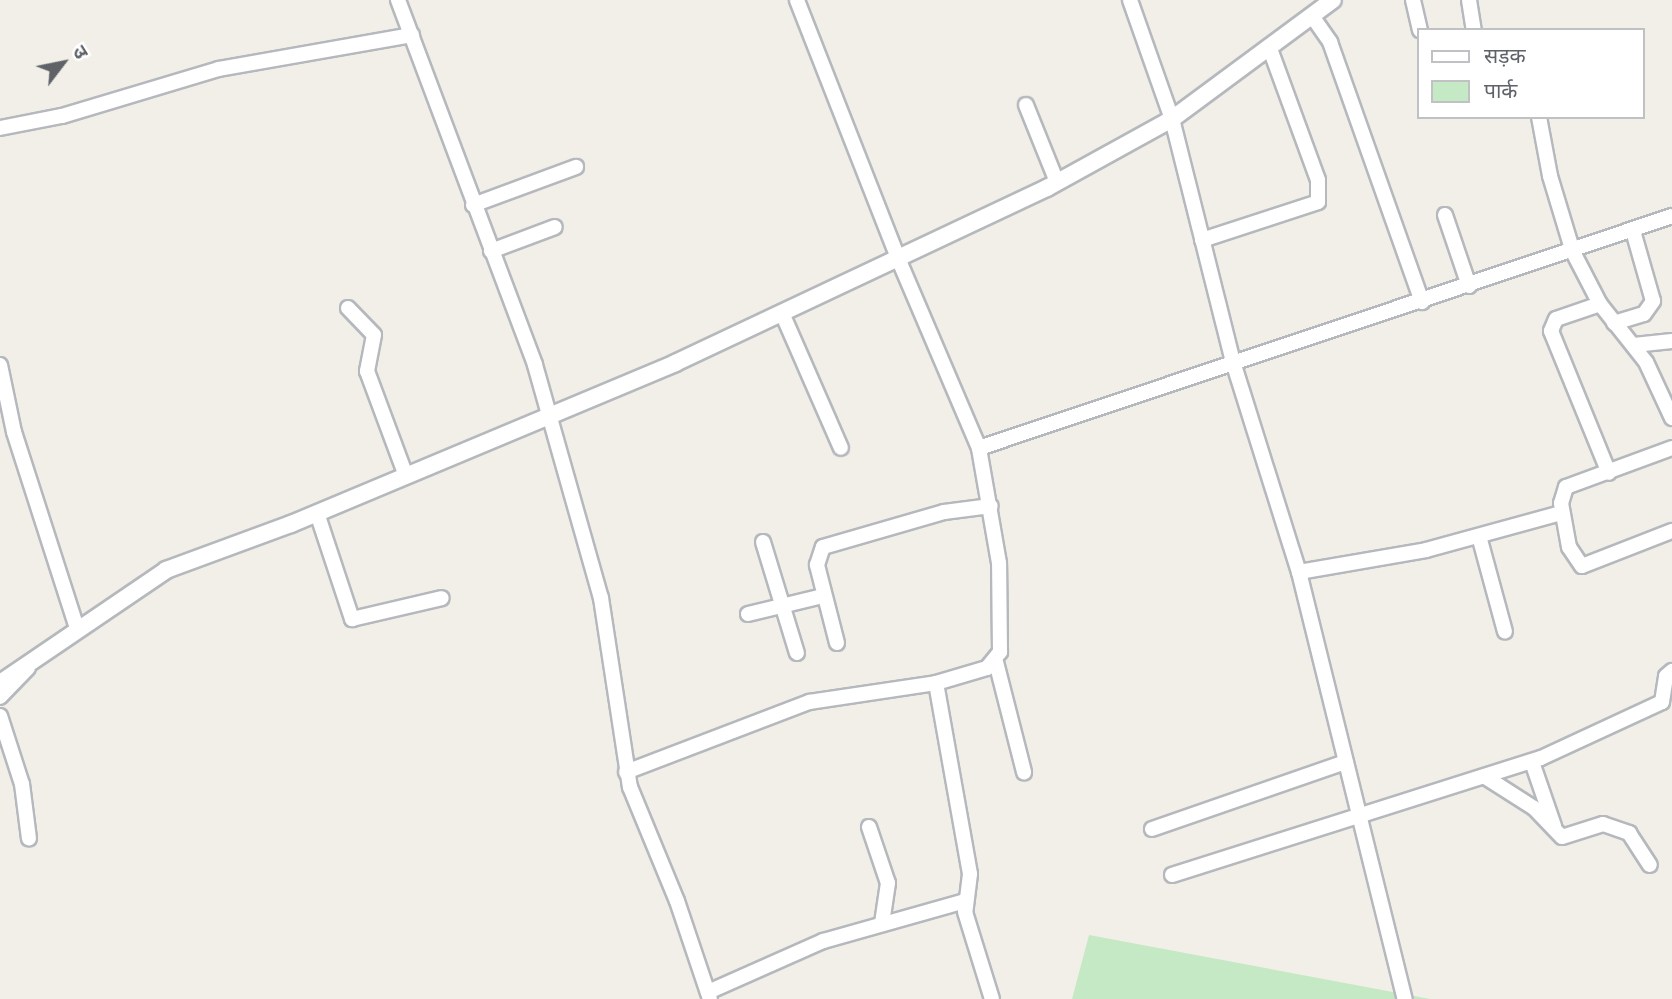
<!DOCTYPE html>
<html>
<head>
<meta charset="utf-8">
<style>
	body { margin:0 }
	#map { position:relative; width:1672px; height:999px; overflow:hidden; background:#f1efe8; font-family:"Golos Text","Noto Sans Devanagari",sans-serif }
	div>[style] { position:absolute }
	.green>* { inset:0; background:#c5e8c5 }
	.roads { filter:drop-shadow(2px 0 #b5b8bc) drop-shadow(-2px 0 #b5b8bc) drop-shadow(0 2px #b5b8bc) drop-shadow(0 -2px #b5b8bc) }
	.minor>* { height:14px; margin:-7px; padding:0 7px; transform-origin:7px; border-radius:7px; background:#fff }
	.tertiary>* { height:16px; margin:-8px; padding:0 8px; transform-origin:8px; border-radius:8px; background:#fff }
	span { translate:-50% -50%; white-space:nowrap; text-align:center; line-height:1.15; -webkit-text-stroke:6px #fff; paint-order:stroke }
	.legend { position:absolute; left:1417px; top:28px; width:228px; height:91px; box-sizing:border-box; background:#fff; border:2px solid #bfc1c3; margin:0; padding:9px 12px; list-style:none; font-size:21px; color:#5f6368 }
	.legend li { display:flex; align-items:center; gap:14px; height:35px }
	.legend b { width:35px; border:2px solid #bfc1c3 }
	.north { position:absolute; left:28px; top:28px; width:70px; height:70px; -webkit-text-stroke:5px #fff; paint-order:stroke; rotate:58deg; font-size:19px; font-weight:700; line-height:28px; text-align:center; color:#5f6368 }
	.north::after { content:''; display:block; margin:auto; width:24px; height:32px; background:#5f6368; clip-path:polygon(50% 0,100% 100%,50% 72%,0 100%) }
</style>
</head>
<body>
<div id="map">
	<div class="green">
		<div style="clip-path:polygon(1089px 935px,1430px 999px,1072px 999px)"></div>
	</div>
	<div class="roads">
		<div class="minor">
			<div style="left:398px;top:0;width:390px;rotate:69.4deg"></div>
			<div style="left:535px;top:365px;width:242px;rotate:74.2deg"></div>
			<div style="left:601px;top:598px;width:191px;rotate:81.3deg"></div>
			<div style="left:630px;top:787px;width:123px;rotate:67.6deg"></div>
			<div style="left:677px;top:901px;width:103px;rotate:71.4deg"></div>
			<div style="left:1130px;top:0;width:126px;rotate:70.6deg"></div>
			<div style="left:1172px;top:119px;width:254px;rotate:75.9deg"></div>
			<div style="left:1234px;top:365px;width:217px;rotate:72.6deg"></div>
			<div style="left:1299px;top:572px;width:440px;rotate:76.1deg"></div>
			<div style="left:1413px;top:0;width:31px;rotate:77deg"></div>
			<div style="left:1469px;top:0;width:30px;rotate:81deg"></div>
			<div style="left:1312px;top:16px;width:32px;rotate:55deg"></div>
			<div style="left:1330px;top:42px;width:276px;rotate:70.5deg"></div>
			<div style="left:1026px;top:105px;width:83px;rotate:68.1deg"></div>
			<div style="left:1539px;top:117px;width:60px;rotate:79.4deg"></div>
			<div style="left:1550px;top:176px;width:79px;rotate:73.2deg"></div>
			<div style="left:1573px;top:252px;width:59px;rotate:62.6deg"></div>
			<div style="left:1600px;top:304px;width:74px;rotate:51.6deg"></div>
			<div style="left:1646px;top:362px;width:62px;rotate:65.1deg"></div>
			<div style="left:0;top:128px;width:63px;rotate:-11deg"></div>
			<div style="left:62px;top:116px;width:164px;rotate:-16.7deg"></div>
			<div style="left:219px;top:69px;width:196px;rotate:-10deg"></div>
			<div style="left:473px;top:205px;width:110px;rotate:-20.3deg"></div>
			<div style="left:1445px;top:215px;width:75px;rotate:71.3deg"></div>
			<div style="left:1202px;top:240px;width:122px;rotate:-18.1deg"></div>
			<div style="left:1318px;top:202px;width:22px;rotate:-90deg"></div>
			<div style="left:1318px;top:180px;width:140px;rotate:-110.1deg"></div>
			<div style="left:491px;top:251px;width:68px;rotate:-20.6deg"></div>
			<div style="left:1600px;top:304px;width:46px;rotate:161.2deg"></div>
			<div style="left:1556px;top:319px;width:13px;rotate:113deg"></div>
			<div style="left:1551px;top:331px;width:153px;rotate:67.8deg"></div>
			<div style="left:348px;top:308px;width:37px;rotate:46deg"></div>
			<div style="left:374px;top:335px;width:37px;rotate:101deg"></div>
			<div style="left:367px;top:371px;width:112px;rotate:69.6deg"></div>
			<div style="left:782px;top:313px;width:147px;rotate:66.4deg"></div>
			<div style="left:1614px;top:323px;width:31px;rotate:-17deg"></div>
			<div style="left:1644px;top:314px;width:16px;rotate:-55deg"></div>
			<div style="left:1653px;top:301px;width:73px;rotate:-105.9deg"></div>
			<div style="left:1634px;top:345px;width:38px;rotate:-6deg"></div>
			<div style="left:0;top:365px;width:68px;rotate:78.2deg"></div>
			<div style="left:14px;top:432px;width:206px;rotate:72.2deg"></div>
			<div style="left:979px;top:448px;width:731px;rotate:-18.51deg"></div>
			<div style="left:1672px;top:448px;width:113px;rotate:159.8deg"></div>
			<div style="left:1566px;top:487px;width:17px;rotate:107deg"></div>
			<div style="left:1561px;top:503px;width:45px;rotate:79.7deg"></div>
			<div style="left:1569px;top:547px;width:23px;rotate:56deg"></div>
			<div style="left:1582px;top:566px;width:97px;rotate:-21.3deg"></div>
			<div style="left:317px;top:513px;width:112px;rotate:71.7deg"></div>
			<div style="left:352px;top:619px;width:92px;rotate:-13.1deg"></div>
			<div style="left:1479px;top:536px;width:99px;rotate:74.8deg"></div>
			<div style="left:763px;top:542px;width:116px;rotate:73deg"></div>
			<div style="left:1299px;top:572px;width:129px;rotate:-9.8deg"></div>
			<div style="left:1426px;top:550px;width:140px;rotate:-15.3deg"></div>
			<div style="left:748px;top:614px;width:77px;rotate:-13.5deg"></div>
			<div style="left:837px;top:643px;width:81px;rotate:-104.4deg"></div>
			<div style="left:817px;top:565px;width:19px;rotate:-72deg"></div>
			<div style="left:823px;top:547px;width:126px;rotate:-16.1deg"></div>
			<div style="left:944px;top:512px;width:47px;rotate:-7.3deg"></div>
			<div style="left:996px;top:662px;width:114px;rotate:75.7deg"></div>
			<div style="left:936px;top:683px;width:194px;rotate:79.9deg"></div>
			<div style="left:970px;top:874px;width:38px;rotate:97deg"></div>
			<div style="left:965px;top:912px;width:91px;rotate:72.8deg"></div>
			<div style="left:0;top:697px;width:40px;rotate:-46deg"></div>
			<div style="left:0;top:716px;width:71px;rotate:72.1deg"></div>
			<div style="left:22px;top:784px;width:55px;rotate:82.7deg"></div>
			<div style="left:1532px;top:762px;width:68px;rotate:71deg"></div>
			<div style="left:626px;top:772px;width:196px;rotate:-20.9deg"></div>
			<div style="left:809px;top:702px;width:128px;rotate:-8.5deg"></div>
			<div style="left:936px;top:683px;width:53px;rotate:-16.4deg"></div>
			<div style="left:987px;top:668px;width:21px;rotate:-51deg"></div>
			<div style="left:1000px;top:652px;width:89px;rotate:-90.6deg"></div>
			<div style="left:999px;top:563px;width:117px;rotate:-99.9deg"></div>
			<div style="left:979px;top:448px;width:207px;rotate:-113.1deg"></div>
			<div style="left:898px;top:258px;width:277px;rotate:-111.4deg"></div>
			<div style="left:1487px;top:778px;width:56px;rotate:32.6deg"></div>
			<div style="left:1534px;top:808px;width:40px;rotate:46deg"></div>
			<div style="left:1562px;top:837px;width:43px;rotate:-17.6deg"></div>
			<div style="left:1603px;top:824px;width:28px;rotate:19deg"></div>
			<div style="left:1629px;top:833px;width:38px;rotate:57deg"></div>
			<div style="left:869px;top:827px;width:59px;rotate:71.3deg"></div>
			<div style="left:888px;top:883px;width:40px;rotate:98.5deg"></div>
			<div style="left:1152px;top:829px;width:205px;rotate:-19.1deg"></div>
			<div style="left:1172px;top:875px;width:387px;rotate:-17.6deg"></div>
			<div style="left:1541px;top:758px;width:133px;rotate:-24.8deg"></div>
			<div style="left:1662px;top:702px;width:26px;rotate:-81deg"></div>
			<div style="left:1666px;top:676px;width:8px;rotate:-40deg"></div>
			<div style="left:708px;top:992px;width:126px;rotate:-23.9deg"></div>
			<div style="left:823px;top:941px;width:148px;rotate:-15.7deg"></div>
		</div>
		<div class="tertiary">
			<div style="left:0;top:683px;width:201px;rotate:-34.2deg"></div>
			<div style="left:166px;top:570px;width:133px;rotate:-20.2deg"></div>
			<div style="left:291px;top:524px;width:416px;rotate:-22.7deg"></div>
			<div style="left:675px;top:363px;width:411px;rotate:-25.2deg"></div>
			<div style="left:1047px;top:188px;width:143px;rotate:-28.9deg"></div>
			<div style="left:1172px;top:119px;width:200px;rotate:-36.5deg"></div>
		</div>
	</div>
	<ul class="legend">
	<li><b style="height:9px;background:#fff"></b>सड़क</li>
	<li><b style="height:19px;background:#c5e8c5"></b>पार्क</li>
	</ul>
	<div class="north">उ</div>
</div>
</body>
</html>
